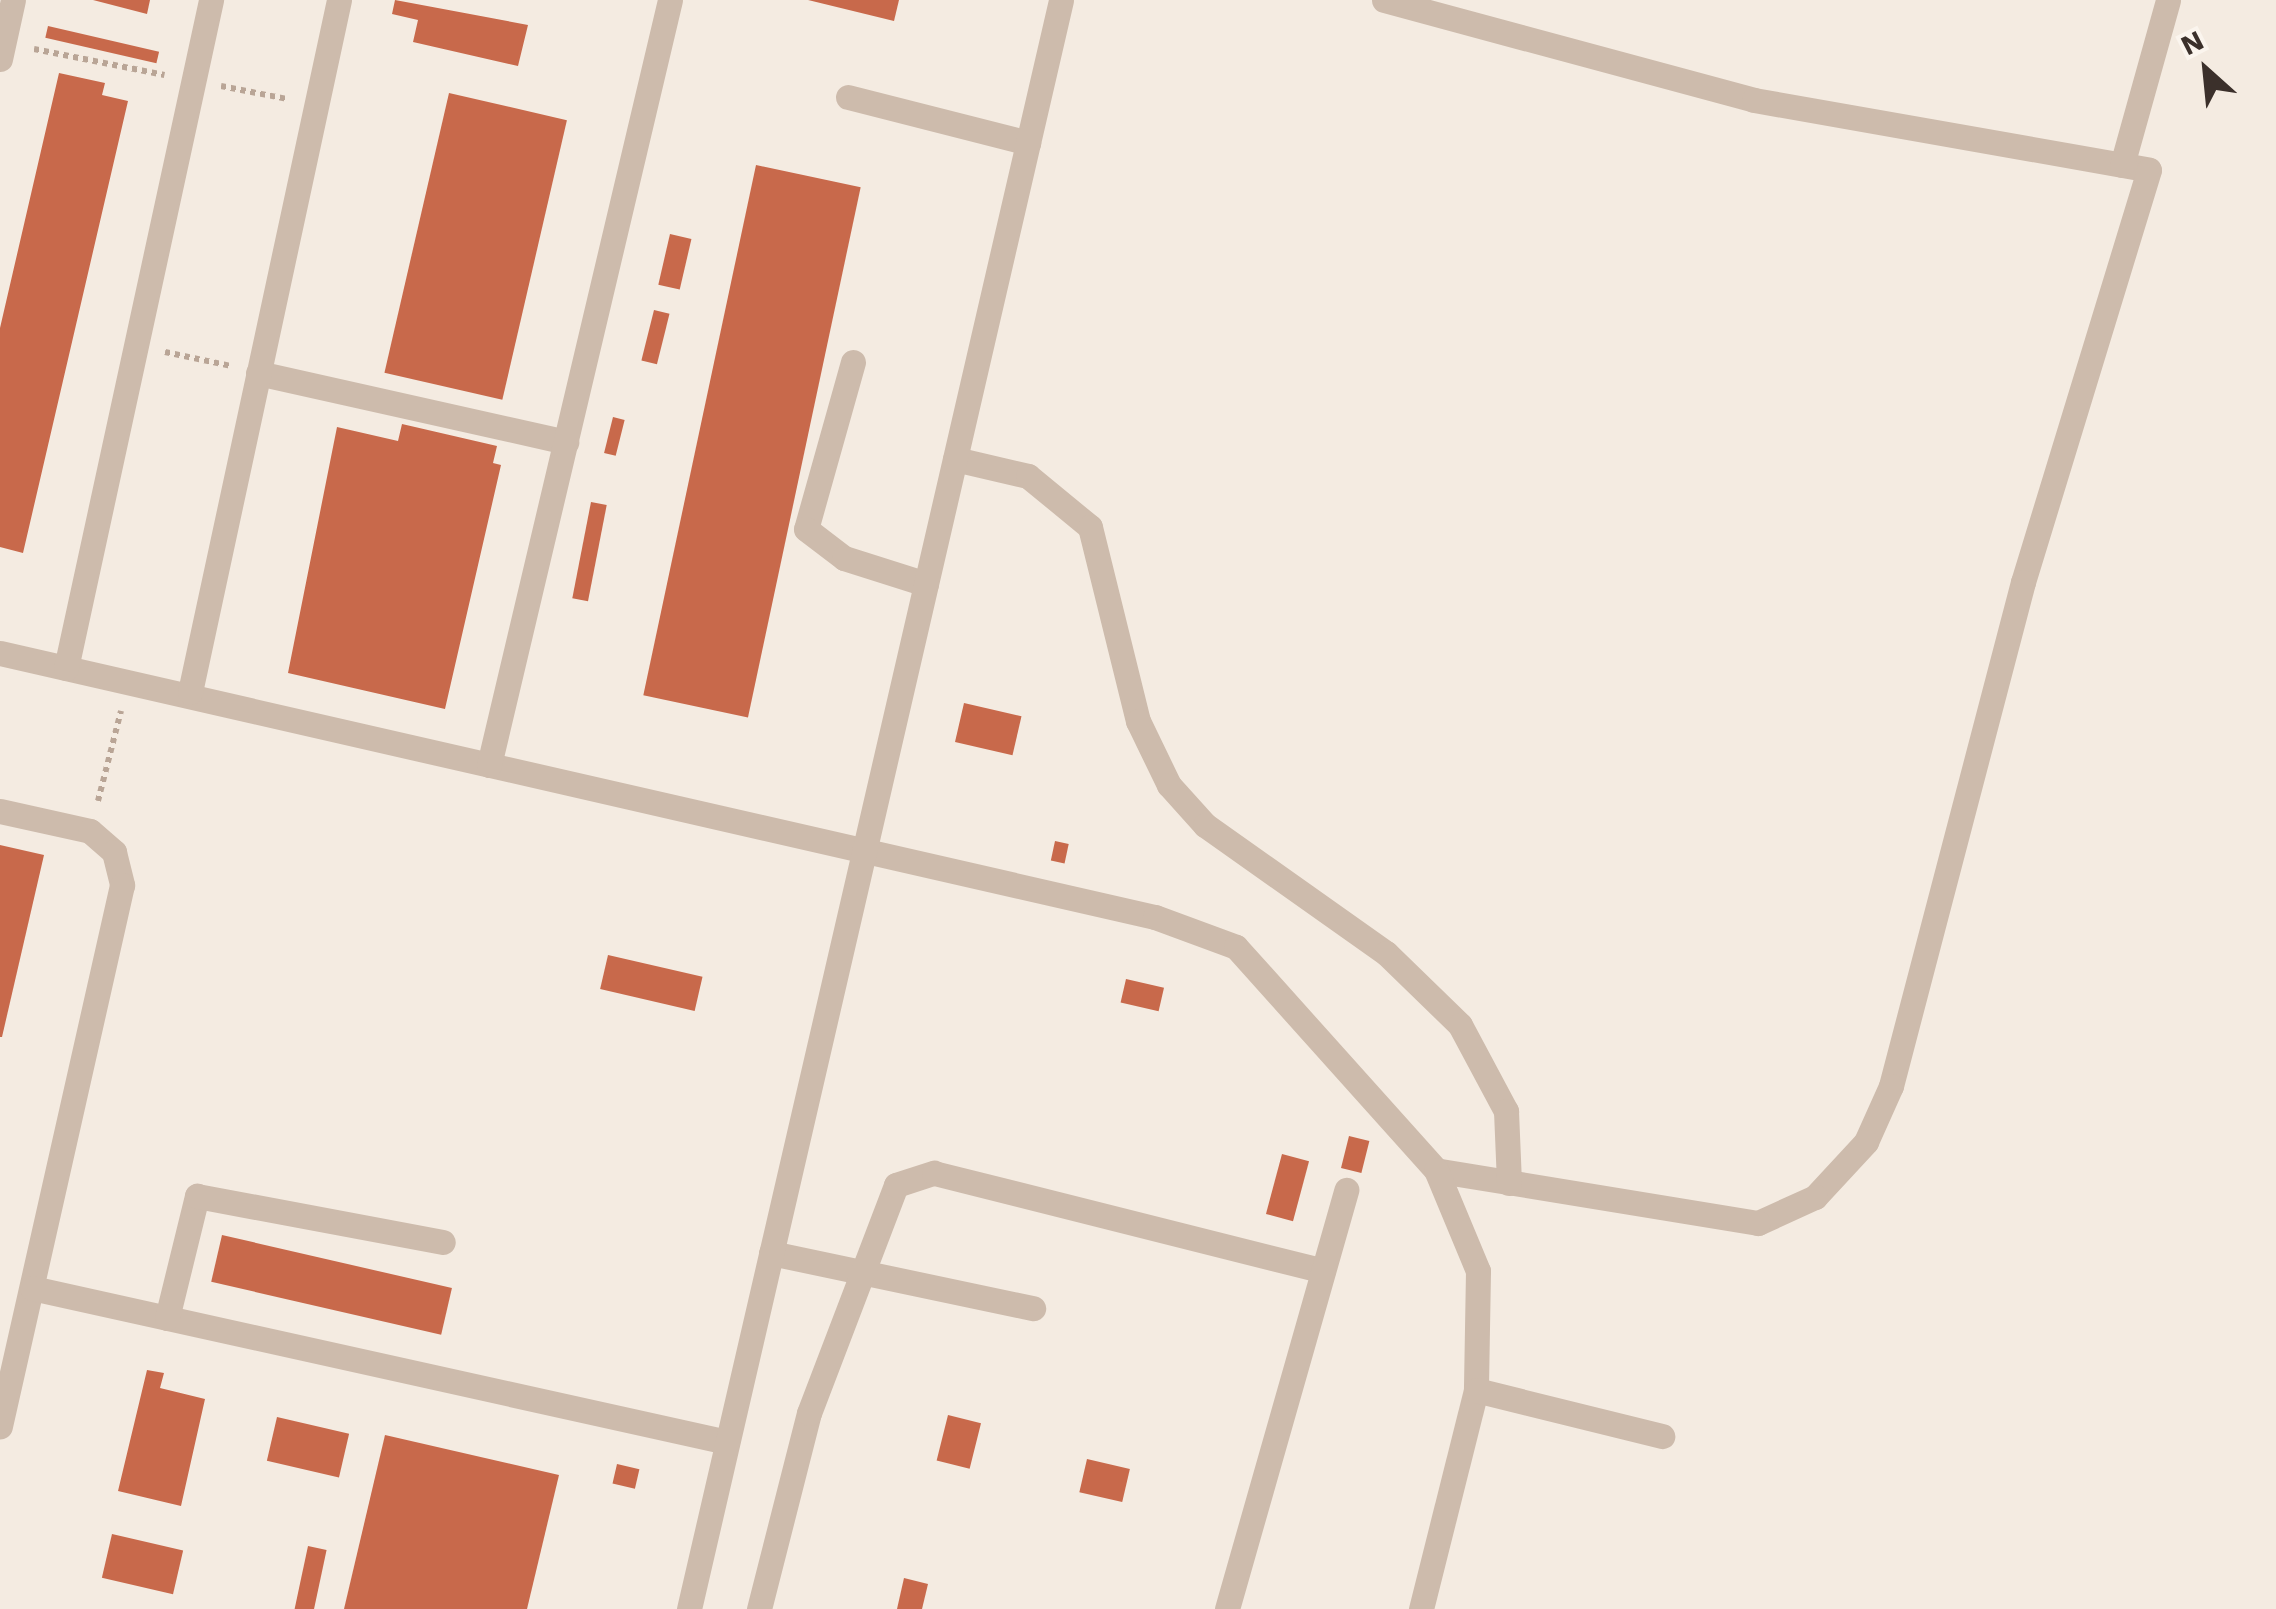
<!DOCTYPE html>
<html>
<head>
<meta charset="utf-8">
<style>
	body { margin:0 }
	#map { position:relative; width:2276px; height:1609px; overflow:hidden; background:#f4ebe1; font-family:"Work Sans",sans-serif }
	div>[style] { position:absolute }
	.building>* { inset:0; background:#c8694b; transform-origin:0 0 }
	.path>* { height:6px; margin-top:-3px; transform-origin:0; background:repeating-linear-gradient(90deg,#b9a596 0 5px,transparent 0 10px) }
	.minor>* { height:25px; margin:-12.5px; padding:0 12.5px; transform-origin:12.5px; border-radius:12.5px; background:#cdbbac }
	span { translate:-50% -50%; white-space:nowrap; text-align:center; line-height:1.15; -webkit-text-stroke:10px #fbf5ee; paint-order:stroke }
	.north { position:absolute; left:2156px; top:20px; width:100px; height:100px; -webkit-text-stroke:8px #fbf5ee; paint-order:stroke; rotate:333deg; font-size:28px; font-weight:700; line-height:40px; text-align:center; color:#3b302b }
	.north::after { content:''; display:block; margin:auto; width:35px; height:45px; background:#3b302b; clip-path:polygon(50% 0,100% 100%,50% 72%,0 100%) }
</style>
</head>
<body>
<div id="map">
	<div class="building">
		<div style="clip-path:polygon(93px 0,150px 0,147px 14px)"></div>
		<div style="clip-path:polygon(395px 0,528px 25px,518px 66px,413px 42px,418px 20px,392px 14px)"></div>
		<div style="clip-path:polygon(808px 0,899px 0,894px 21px)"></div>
		<div style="left:48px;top:26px;width:114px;height:12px;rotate:13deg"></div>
		<div style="clip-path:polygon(59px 73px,105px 83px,102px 95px,128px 101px,23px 553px,0 547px,0 328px)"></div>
		<div style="left:449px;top:93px;width:121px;height:287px;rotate:13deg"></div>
		<div style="left:756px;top:165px;width:107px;height:542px;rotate:12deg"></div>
		<div style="left:670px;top:234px;width:22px;height:52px;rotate:13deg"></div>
		<div style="left:654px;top:310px;width:16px;height:52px;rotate:14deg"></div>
		<div style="left:613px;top:417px;width:12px;height:37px;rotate:14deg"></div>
		<div style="clip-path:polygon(402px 424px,497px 446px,493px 463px,501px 465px,445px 709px,288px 673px,337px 427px,398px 441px)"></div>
		<div style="left:591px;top:502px;width:16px;height:98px;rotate:11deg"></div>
		<div style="left:964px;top:703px;width:59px;height:40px;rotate:13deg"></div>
		<div style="left:1055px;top:841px;width:14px;height:20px;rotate:12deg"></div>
		<div style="clip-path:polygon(0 845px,44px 855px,2px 1037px,0 1037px)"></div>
		<div style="left:608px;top:955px;width:97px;height:35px;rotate:13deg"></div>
		<div style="left:1126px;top:979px;width:39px;height:24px;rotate:13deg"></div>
		<div style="left:1349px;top:1136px;width:21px;height:33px;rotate:14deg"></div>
		<div style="left:1282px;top:1154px;width:28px;height:62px;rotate:15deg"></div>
		<div style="left:222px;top:1235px;width:236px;height:48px;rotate:13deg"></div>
		<div style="clip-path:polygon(147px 1370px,164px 1373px,160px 1388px,205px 1399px,181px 1506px,118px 1491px)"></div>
		<div style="left:948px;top:1415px;width:34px;height:47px;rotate:14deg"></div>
		<div style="left:277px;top:1417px;width:74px;height:45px;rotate:13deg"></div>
		<div style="clip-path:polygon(385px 1435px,559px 1475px,527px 1609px,344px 1609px)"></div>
		<div style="left:1087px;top:1459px;width:44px;height:34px;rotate:13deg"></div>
		<div style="left:617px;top:1464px;width:23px;height:20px;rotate:13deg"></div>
		<div style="left:112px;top:1534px;width:73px;height:45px;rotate:13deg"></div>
		<div style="left:308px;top:1546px;width:19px;height:65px;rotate:12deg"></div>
		<div style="clip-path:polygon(904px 1578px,928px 1584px,922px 1609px,897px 1609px)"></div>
	</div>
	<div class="path">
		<div style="left:34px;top:49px;width:133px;rotate:11.3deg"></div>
		<div style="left:221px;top:86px;width:67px;rotate:11.1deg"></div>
		<div style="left:165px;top:352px;width:67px;rotate:12deg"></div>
		<div style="left:98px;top:801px;width:93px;rotate:-75.7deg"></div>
	</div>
	<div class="minor">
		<div style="left:1384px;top:0;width:383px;rotate:15.1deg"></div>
		<div style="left:1754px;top:100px;width:401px;rotate:10deg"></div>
		<div style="left:2149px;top:170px;width:431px;rotate:107deg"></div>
		<div style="left:2023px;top:582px;width:521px;rotate:104.68deg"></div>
		<div style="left:1891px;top:1086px;width:61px;rotate:114.1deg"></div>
		<div style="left:1866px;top:1142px;width:75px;rotate:132.8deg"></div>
		<div style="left:1815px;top:1197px;width:63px;rotate:155.5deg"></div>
		<div style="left:1758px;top:1223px;width:326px;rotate:-170.7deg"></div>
		<div style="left:0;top:59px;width:60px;rotate:-77.6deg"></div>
		<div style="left:848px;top:97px;width:186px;rotate:14.3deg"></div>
		<div style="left:2122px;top:165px;width:171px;rotate:-74.4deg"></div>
		<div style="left:853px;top:362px;width:173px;rotate:105.7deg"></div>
		<div style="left:806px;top:529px;width:48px;rotate:37.3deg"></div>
		<div style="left:844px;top:558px;width:86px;rotate:17.6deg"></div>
		<div style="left:258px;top:373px;width:316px;rotate:12.6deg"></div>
		<div style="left:955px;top:459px;width:75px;rotate:13.1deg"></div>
		<div style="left:1028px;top:476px;width:80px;rotate:39.4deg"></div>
		<div style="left:1090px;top:527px;width:200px;rotate:76.1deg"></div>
		<div style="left:1138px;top:721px;width:71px;rotate:64.2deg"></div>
		<div style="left:1169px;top:785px;width:54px;rotate:48deg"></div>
		<div style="left:1205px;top:825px;width:222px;rotate:35.3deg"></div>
		<div style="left:1386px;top:953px;width:103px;rotate:44.2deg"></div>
		<div style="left:1460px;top:1025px;width:98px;rotate:61.9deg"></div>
		<div style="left:1506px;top:1111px;width:72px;rotate:87.6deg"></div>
		<div style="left:0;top:653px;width:1185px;rotate:12.88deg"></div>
		<div style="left:1155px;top:917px;width:86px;rotate:20.3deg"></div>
		<div style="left:1236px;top:947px;width:300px;rotate:48.1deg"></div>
		<div style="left:1436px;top:1170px;width:109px;rotate:67.4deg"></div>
		<div style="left:1478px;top:1271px;width:119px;rotate:91deg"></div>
		<div style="left:1476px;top:1390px;width:226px;rotate:104.1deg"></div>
		<div style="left:66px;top:668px;width:684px;rotate:-77.75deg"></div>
		<div style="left:190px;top:692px;width:708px;rotate:-77.85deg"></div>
		<div style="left:489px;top:765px;width:786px;rotate:-76.69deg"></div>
		<div style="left:0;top:811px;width:92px;rotate:12.5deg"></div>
		<div style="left:90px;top:831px;width:32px;rotate:41deg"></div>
		<div style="left:114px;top:852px;width:34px;rotate:76deg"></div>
		<div style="left:122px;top:885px;width:555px;rotate:102.71deg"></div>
		<div style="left:771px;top:1253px;width:268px;rotate:11.9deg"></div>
		<div style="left:32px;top:1288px;width:712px;rotate:12.49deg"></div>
		<div style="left:167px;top:1318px;width:126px;rotate:-76.2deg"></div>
		<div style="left:197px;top:1196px;width:250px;rotate:10.6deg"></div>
		<div style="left:1476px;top:1390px;width:192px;rotate:13.9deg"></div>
		<div style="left:689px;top:1609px;width:1651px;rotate:-76.98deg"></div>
		<div style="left:759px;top:1609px;width:202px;rotate:-75.7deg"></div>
		<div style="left:809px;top:1413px;width:244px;rotate:-69.1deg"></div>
		<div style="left:896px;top:1185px;width:40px;rotate:-18deg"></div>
		<div style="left:934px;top:1173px;width:401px;rotate:14.1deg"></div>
		<div style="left:1227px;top:1609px;width:436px;rotate:-74.1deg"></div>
	</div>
	<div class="north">N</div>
</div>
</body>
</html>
